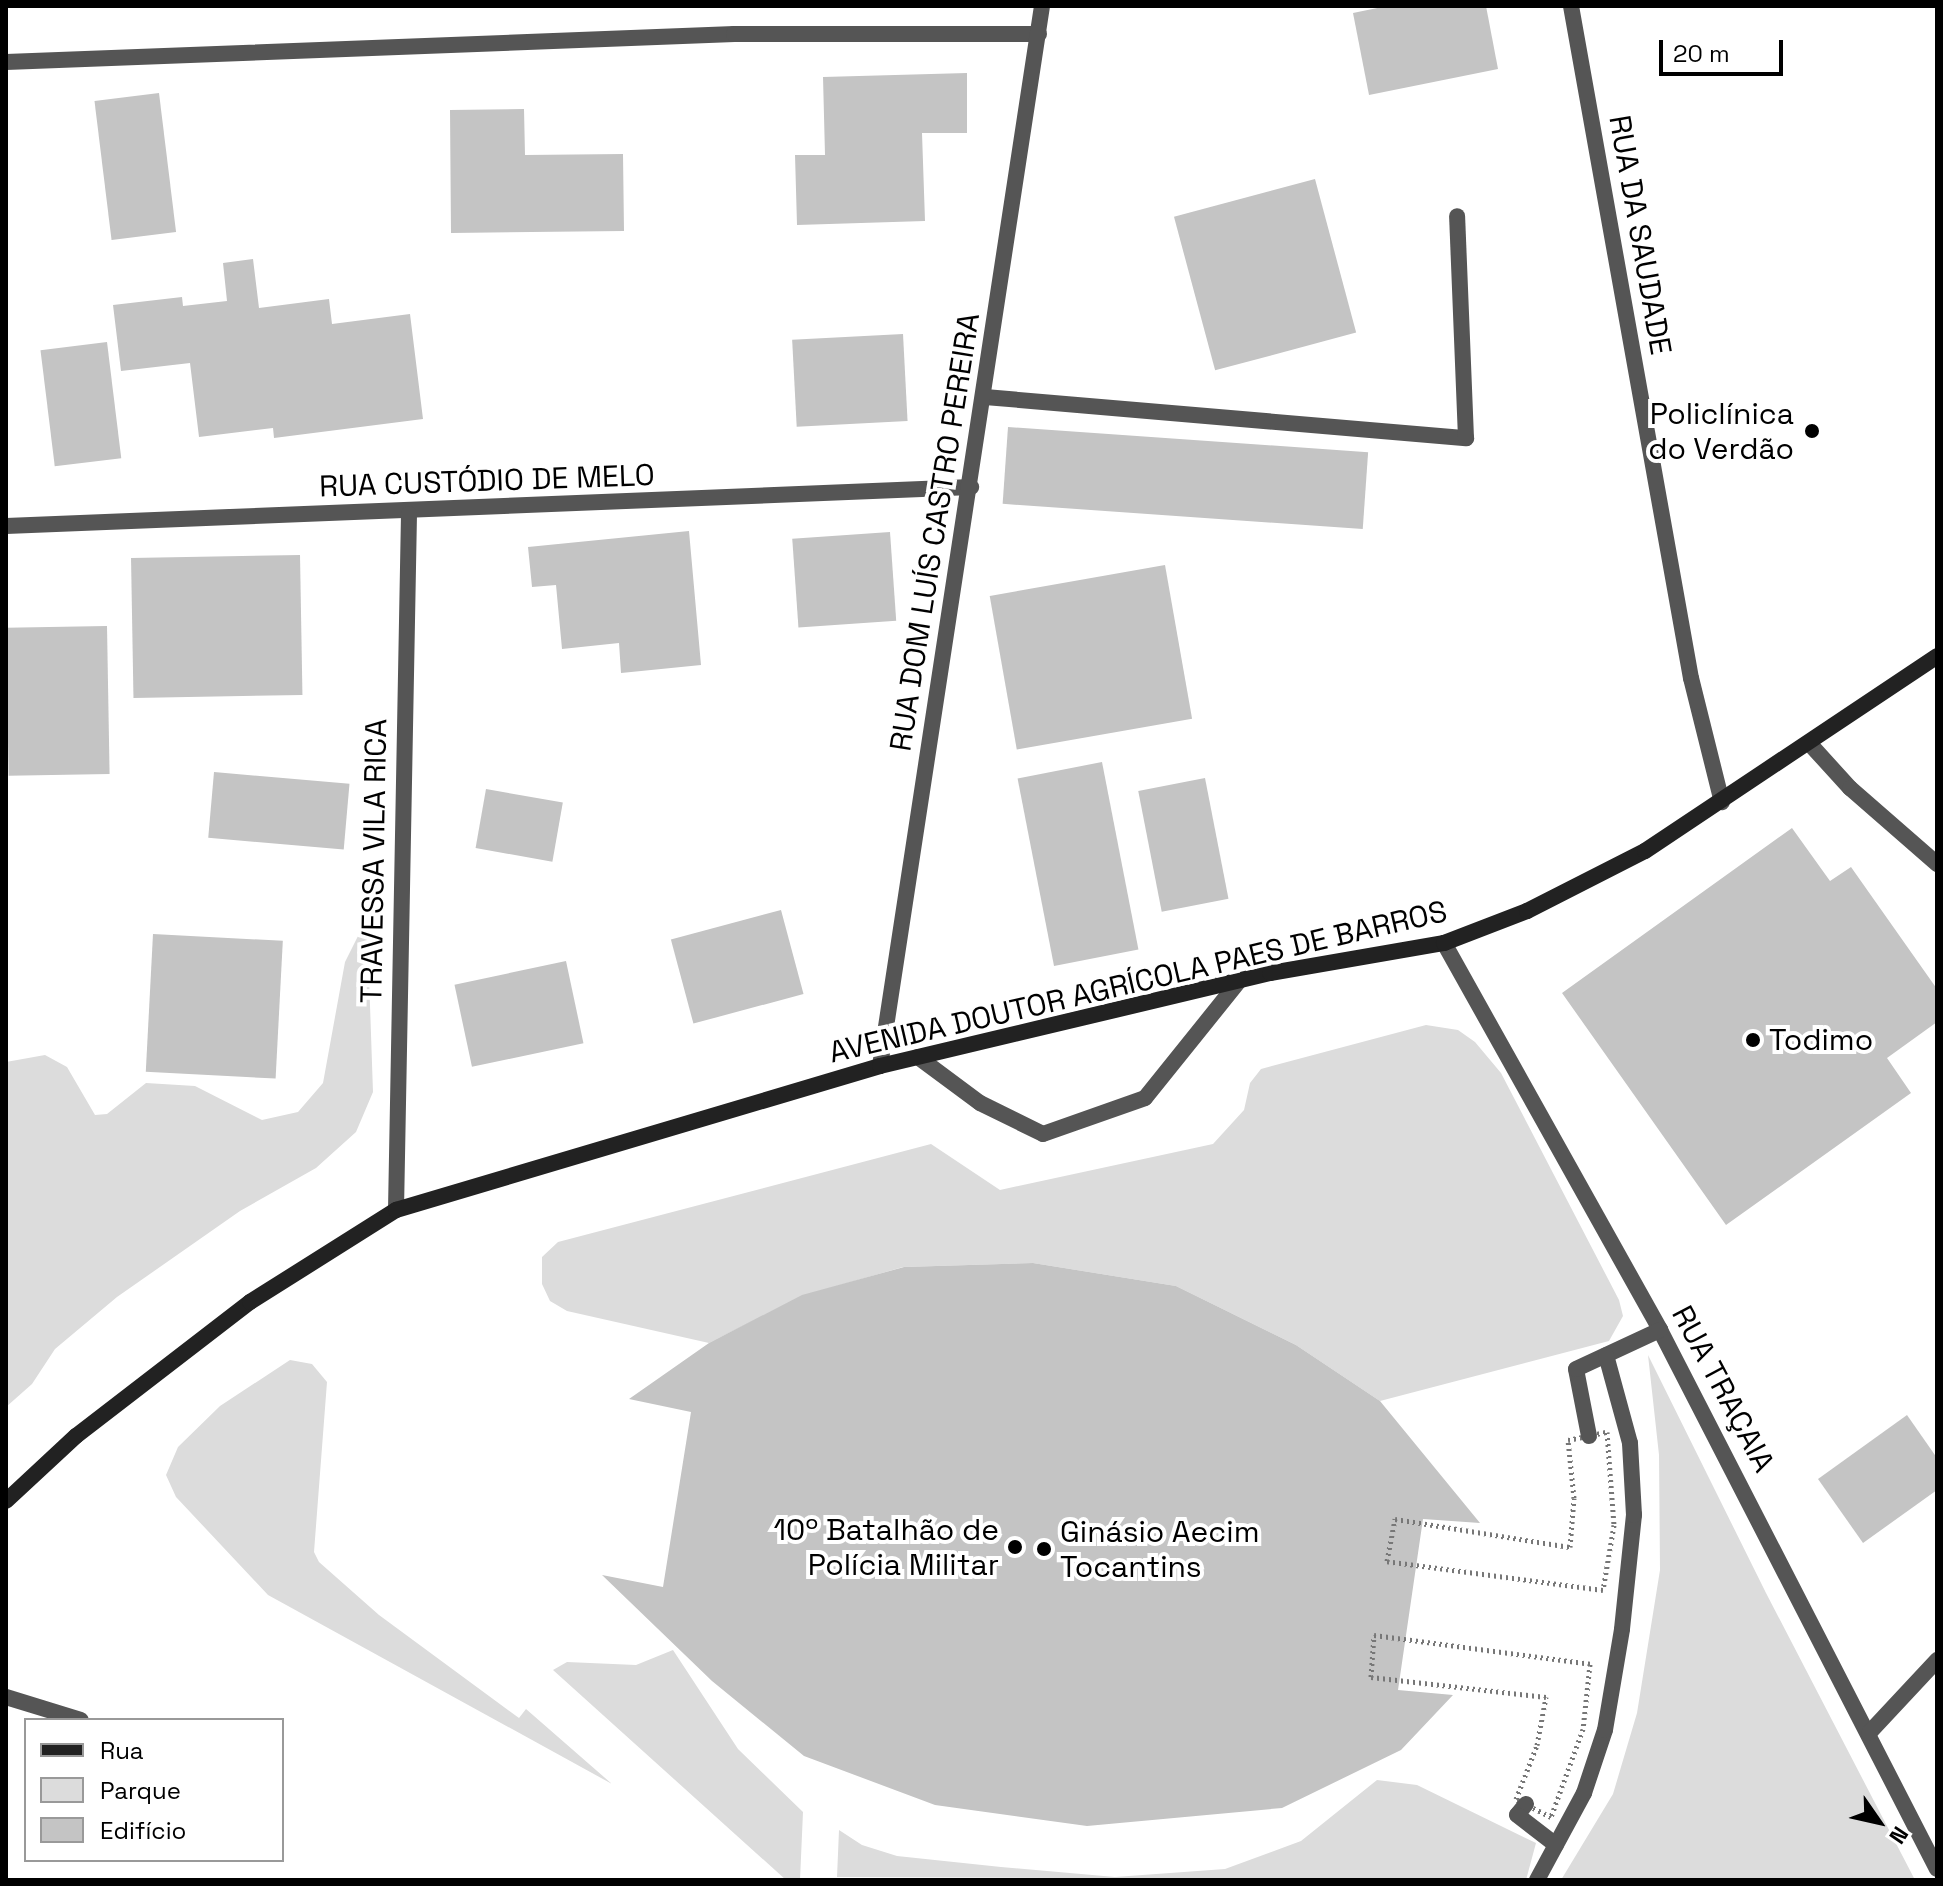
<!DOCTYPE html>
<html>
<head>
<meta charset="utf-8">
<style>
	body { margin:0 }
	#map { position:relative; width:1943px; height:1886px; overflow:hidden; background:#fff; font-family:"Space Grotesk",sans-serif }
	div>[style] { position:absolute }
	.green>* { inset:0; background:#dcdcdc }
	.building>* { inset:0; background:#c4c4c4; transform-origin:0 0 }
	.path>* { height:5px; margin-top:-2.5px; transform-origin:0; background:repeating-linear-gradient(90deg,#777 0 2px,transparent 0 6px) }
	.lane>* { height:16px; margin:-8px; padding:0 8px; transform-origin:8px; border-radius:8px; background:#555 }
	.street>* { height:16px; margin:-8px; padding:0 8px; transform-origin:8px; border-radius:8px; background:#555 }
	.secondary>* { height:16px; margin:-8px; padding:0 8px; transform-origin:8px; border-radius:8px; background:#222 }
	.dots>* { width:22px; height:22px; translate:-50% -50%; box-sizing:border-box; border:4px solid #fff; border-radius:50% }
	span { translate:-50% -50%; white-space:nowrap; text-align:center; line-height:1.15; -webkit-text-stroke:8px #fff; paint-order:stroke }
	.street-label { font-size:30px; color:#000 }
	.poi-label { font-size:30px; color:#000 }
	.right { translate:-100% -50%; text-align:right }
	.left { translate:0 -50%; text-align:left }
	.frame { position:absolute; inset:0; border:8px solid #000; pointer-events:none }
	.legend { position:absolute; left:24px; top:1718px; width:260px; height:144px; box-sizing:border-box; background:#fff; border:2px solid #999; margin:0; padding:10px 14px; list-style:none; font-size:24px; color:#000 }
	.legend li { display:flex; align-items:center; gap:16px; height:40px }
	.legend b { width:40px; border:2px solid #999 }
	.north { position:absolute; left:1839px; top:1782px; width:80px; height:80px; -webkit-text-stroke:6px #fff; paint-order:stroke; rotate:124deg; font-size:22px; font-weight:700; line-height:32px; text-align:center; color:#000 }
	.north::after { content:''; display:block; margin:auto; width:28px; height:36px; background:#000; clip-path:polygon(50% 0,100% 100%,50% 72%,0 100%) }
	.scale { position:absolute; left:1659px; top:40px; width:124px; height:36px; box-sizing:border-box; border:4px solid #000; border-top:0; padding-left:10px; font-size:24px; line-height:28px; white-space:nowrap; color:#000; -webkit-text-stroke:6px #fff; paint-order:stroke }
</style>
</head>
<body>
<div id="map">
	<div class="green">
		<div style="clip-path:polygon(367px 918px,373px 1092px,356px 1132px,316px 1168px,240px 1211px,117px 1297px,55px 1349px,32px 1384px,6px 1407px,6px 1062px,45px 1055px,67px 1067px,95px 1115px,107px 1114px,146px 1083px,195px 1086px,262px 1120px,298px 1112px,323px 1083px,345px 962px)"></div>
		<div style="clip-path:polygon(1426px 1025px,1458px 1030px,1475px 1042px,1501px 1073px,1619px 1300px,1623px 1316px,1609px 1341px,1380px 1401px,1296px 1345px,1176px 1286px,1033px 1263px,903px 1267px,802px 1296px,709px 1343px,567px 1311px,550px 1301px,542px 1284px,542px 1257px,558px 1242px,931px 1144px,1000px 1190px,1213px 1144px,1244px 1110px,1250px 1083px,1261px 1069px)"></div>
		<div style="clip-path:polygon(1648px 1355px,1766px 1593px,1915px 1880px,1561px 1880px,1613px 1794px,1637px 1713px,1660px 1570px,1659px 1455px)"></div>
		<div style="clip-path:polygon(290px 1360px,312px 1364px,327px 1382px,314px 1552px,319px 1562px,379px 1615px,519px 1718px,526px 1709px,612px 1784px,268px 1595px,176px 1497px,166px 1475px,178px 1447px,220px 1406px)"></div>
		<div style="clip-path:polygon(673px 1650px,738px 1749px,803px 1812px,800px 1880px,786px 1880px,553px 1670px,567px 1662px,636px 1665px)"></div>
		<div style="clip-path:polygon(1377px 1780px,1417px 1785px,1536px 1843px,1526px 1880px,837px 1877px,839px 1830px,862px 1845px,897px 1856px,1001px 1867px,1115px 1877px,1225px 1869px,1301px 1841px)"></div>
	</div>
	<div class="building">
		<div style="clip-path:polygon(1387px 6px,1486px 6px,1498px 69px,1369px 95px,1353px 13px)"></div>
		<div style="clip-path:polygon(967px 73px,967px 133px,922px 133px,925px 221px,797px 225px,795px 155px,825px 155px,823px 77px)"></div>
		<div style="left:159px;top:93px;width:140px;height:65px;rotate:83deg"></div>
		<div style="clip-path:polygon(524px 109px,525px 155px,623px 154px,624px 231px,451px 233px,450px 110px)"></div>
		<div style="left:1315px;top:179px;width:159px;height:146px;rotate:75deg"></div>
		<div style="clip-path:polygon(253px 259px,259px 308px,329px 299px,332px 324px,410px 314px,423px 419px,274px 438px,273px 428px,199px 437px,190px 363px,121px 371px,113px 305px,182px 297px,183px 306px,227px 301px,223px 263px)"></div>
		<div style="left:903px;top:334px;width:87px;height:111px;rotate:87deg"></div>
		<div style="left:107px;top:342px;width:117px;height:67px;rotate:83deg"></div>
		<div style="left:1008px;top:427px;width:361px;height:77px;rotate:4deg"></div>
		<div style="clip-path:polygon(689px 531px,701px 665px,621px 673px,619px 643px,562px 649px,556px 585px,532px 587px,528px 547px)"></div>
		<div style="left:890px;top:532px;width:89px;height:98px;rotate:86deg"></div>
		<div style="left:300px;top:555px;width:140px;height:169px;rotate:89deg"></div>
		<div style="left:1165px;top:565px;width:156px;height:178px;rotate:80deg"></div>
		<div style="left:107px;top:626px;width:148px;height:101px;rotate:89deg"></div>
		<div style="left:1102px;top:762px;width:191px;height:86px;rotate:79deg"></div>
		<div style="left:214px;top:772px;width:136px;height:66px;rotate:5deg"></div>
		<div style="left:1205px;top:778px;width:123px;height:68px;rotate:79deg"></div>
		<div style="left:486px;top:789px;width:78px;height:60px;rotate:10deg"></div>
		<div style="clip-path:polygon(1792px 828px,1830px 881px,1851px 867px,1937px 989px,1937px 1022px,1887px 1058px,1911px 1093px,1726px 1225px,1562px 993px)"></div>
		<div style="left:781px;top:910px;width:87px;height:114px;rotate:75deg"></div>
		<div style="left:153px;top:934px;width:130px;height:138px;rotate:3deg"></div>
		<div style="left:566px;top:961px;width:84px;height:114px;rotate:78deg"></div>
		<div style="clip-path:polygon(1033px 1263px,1176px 1286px,1296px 1345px,1380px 1401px,1480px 1523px,1423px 1519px,1398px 1690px,1453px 1695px,1401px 1750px,1282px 1808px,1087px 1826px,935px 1805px,804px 1756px,712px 1681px,602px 1575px,663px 1587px,691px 1412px,629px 1399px,709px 1343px,802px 1295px,904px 1267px)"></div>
		<div style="clip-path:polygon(1907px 1415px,1937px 1458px,1937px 1490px,1863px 1543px,1818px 1479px)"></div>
	</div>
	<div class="path">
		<div style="left:1607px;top:1432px;width:93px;rotate:85.7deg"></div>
		<div style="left:1614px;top:1525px;width:66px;rotate:99.6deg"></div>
		<div style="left:1603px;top:1590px;width:218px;rotate:-172.4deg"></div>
		<div style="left:1387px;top:1561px;width:43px;rotate:-79.2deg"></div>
		<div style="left:1395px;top:1519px;width:177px;rotate:9.1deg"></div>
		<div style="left:1570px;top:1547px;width:49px;rotate:-85.3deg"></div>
		<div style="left:1574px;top:1498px;width:58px;rotate:-95.9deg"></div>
		<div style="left:1568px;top:1440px;width:40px;rotate:-12deg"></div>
		<div style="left:1374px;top:1635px;width:218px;rotate:7.6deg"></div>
		<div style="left:1590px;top:1664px;width:65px;rotate:96.1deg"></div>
		<div style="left:1583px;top:1729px;width:94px;rotate:110deg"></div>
		<div style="left:1551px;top:1817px;width:39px;rotate:-153deg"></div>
		<div style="left:1516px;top:1799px;width:58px;rotate:-68.7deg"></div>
		<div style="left:1537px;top:1745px;width:49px;rotate:-79.4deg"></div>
		<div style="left:1546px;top:1697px;width:176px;rotate:-173.5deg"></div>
		<div style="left:1371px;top:1677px;width:42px;rotate:-85.9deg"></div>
	</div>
	<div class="lane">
		<div style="left:1809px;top:743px;width:61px;rotate:47.7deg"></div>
		<div style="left:1850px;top:788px;width:116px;rotate:41.1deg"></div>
		<div style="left:918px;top:1057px;width:77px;rotate:36.6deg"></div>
		<div style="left:980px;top:1103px;width:70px;rotate:26.2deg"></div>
		<div style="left:1043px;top:1134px;width:108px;rotate:-19.4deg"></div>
		<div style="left:1145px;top:1098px;width:151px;rotate:-51.2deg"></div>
		<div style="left:6px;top:1697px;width:78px;rotate:17deg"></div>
	</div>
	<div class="street">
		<div style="left:1571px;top:6px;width:683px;rotate:79.88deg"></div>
		<div style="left:1691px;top:678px;width:128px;rotate:76deg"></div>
		<div style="left:6px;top:62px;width:729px;rotate:-2.2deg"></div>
		<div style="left:734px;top:34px;width:305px"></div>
		<div style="left:985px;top:397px;width:483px;rotate:4.9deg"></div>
		<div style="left:1466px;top:438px;width:222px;rotate:-92.3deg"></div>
		<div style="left:6px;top:526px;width:966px;rotate:-2.31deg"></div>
		<div style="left:1444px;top:943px;width:443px;rotate:60.8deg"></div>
		<div style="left:1660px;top:1330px;width:606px;rotate:62.8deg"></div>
		<div style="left:880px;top:1066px;width:1072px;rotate:-81.31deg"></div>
		<div style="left:396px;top:1210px;width:696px;rotate:-88.93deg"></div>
		<div style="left:1589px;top:1436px;width:68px;rotate:-101deg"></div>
		<div style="left:1576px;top:1369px;width:93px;rotate:-24.9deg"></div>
		<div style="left:1869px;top:1733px;width:100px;rotate:-47deg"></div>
		<div style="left:1526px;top:1804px;width:14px;rotate:129deg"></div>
		<div style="left:1517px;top:1815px;width:49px;rotate:37.6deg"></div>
		<div style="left:1537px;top:1880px;width:99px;rotate:-61.6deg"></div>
		<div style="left:1584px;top:1793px;width:66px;rotate:-71.6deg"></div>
		<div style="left:1605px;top:1730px;width:102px;rotate:-80.4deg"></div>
		<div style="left:1622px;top:1629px;width:115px;rotate:-84deg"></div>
		<div style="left:1634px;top:1515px;width:72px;rotate:-93.2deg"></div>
		<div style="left:1630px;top:1443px;width:91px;rotate:-105.3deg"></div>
	</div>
	<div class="secondary">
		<div style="left:6px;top:1501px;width:96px;rotate:-42.9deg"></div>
		<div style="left:76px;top:1436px;width:220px;rotate:-37.6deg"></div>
		<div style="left:250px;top:1302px;width:173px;rotate:-32.2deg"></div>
		<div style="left:396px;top:1210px;width:505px;rotate:-16.57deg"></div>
		<div style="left:880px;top:1066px;width:401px;rotate:-13.4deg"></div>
		<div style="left:1270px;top:973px;width:177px;rotate:-9.8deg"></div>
		<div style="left:1444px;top:943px;width:89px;rotate:-21.1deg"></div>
		<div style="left:1527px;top:911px;width:132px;rotate:-27deg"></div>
		<div style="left:1645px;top:851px;width:351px;rotate:-33.7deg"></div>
	</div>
	<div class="dots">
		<div style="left:1812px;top:431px;background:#000"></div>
		<div style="left:1753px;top:1040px;background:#000"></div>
		<div style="left:1015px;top:1547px;background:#000"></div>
		<div style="left:1044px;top:1549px;background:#000"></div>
	</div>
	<div class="street-label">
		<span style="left:1640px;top:235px;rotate:80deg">RUA DA SAUDADE</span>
		<span style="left:487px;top:481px;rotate:-2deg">RUA CUSTÓDIO DE MELO</span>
		<span style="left:935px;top:532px;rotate:-81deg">RUA DOM LUÍS CASTRO PEREIRA</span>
		<span style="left:374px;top:861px;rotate:-89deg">TRAVESSA VILA RICA</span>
		<span style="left:1138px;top:982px;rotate:-13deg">AVENIDA DOUTOR AGRÍCOLA PAES DE BARROS</span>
		<span style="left:1723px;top:1389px;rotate:62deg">RUA TRAÇAIA</span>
	</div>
	<div class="poi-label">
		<span class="right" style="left:1794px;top:431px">Policlínica<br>do Verdão</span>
		<span class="left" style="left:1769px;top:1040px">Todimo</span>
		<span class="right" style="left:999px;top:1547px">10º Batalhão de<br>Polícia Militar</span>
		<span class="left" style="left:1060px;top:1549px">Ginásio Aecim<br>Tocantins</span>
	</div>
	<div class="frame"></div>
	<ul class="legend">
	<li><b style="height:10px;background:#222"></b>Rua</li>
	<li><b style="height:22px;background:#dcdcdc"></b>Parque</li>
	<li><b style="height:22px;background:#c4c4c4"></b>Edifício</li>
	</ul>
	<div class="north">N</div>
	<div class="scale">20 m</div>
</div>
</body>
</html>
